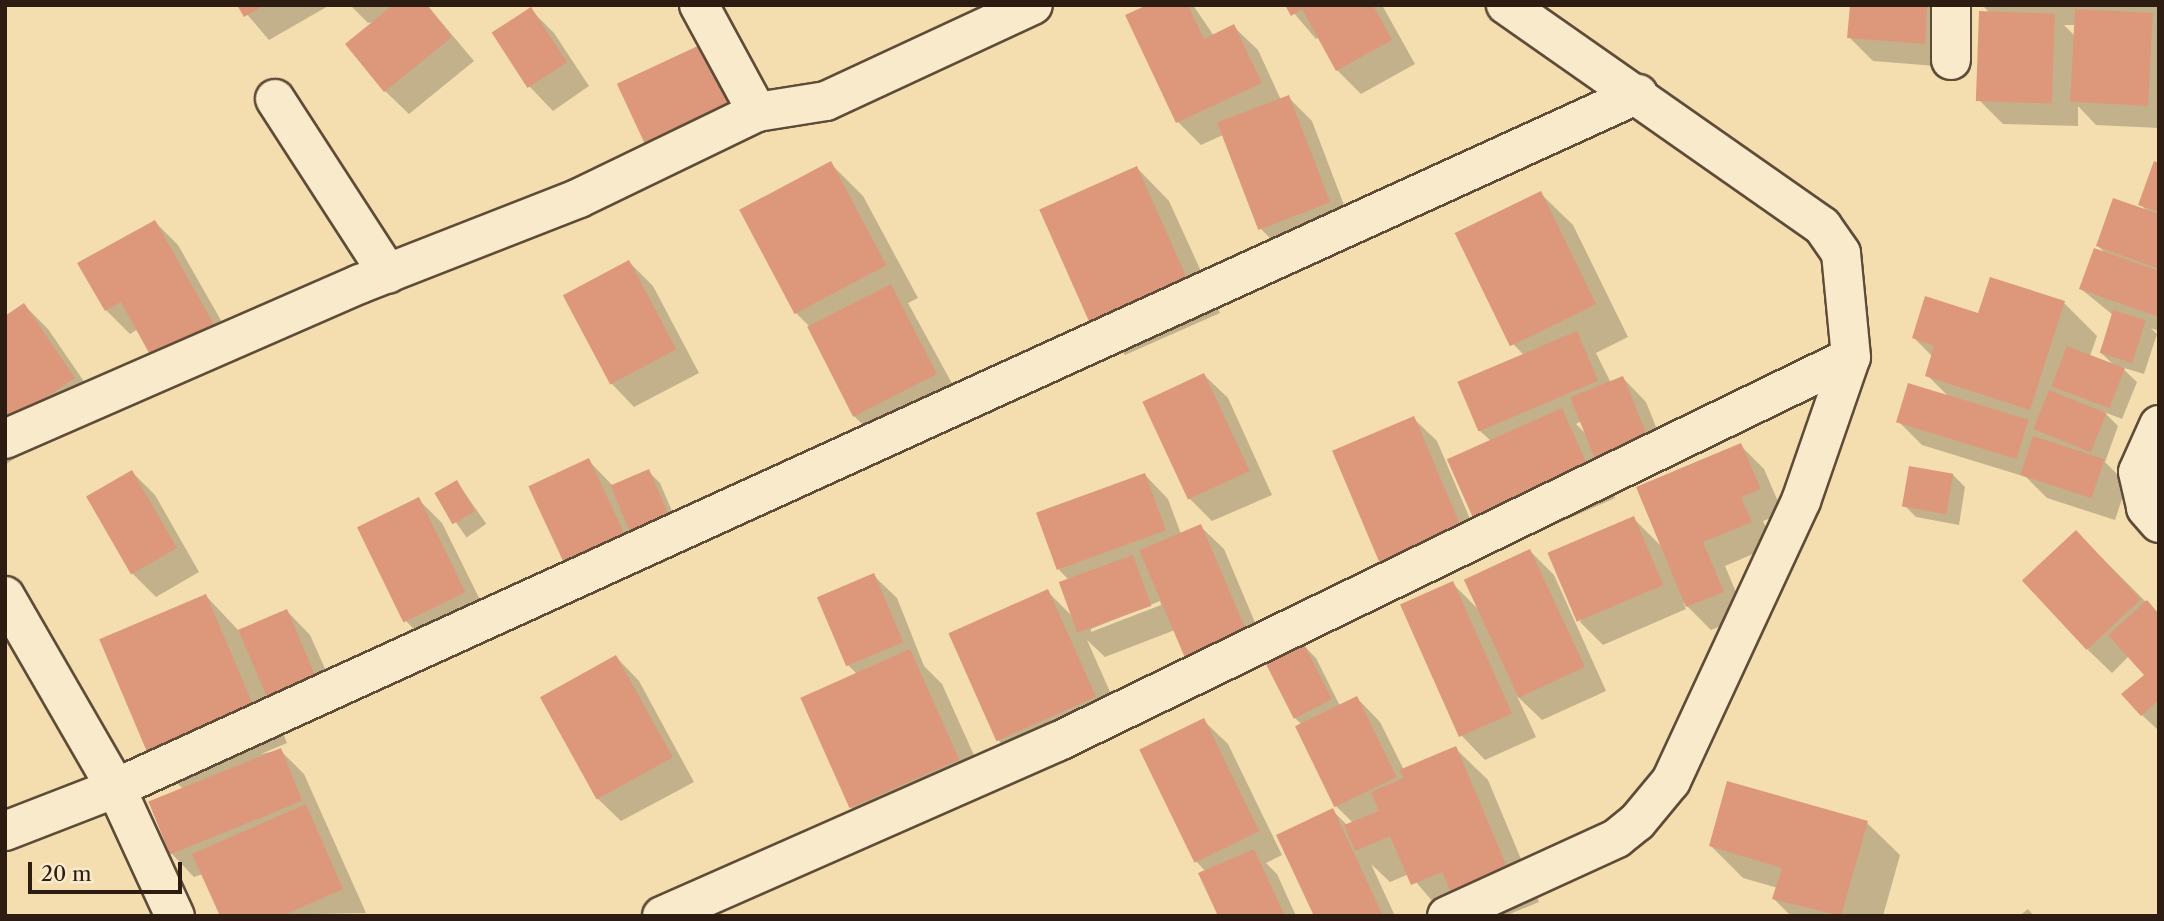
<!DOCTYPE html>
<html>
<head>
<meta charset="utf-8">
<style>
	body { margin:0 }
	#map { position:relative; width:2164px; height:921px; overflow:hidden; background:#f4deaf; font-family:"Libre Caslon Text",serif }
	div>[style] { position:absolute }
	.shadow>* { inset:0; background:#0003; transform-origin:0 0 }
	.building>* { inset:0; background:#dd987b; transform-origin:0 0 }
	.roads { filter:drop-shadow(2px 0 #5e4c38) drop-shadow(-2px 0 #5e4c38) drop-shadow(0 2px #5e4c38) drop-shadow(0 -2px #5e4c38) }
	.minor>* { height:38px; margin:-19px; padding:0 19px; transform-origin:19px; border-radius:19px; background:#f8eacb }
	span { translate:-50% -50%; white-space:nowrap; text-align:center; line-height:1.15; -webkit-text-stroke:5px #f8eacb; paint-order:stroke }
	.frame { position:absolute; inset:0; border:7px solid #2c1c11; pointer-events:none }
	.scale { position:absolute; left:28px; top:862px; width:154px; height:32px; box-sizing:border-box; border:4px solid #2c1c11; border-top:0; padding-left:9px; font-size:21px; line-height:24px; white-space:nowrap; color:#2c1c11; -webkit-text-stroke:5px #f8eacb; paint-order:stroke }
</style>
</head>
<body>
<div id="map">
	<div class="shadow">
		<div style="clip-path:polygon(239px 5px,330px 5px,269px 40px)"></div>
		<div style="clip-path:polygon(350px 5px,427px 5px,474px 61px,409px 114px,385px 91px,377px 21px,368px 23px)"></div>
		<div style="clip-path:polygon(1151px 5px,1193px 5px,1214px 36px,1234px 27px,1258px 50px,1281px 100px,1288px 97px,1312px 121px,1352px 226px,1284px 252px,1260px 228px,1223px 135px,1201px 145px,1178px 122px)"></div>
		<div style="clip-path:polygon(1287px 5px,1382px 5px,1415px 64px,1361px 94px,1337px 70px,1319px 37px,1316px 39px)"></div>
		<div style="clip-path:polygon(1851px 5px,1950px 5px,1948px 67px,1873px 61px,1849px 37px)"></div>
		<div style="clip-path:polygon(evenodd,1982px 5px,2159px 5px,2159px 128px,2096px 125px,2078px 106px,2078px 126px,2003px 124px,1980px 101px,1990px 13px,1982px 5px,2064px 25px,2076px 25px,2075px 36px,2064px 25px)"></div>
		<div style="clip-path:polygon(530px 9px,554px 33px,589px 86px,553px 111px,530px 87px)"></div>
		<div style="clip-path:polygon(830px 163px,863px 196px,918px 298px,908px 303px,960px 398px,877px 439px,854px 416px,810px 327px,796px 313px)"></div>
		<div style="clip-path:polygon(2159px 164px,2159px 331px,2151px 328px,2157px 334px,2144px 374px,2121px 367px,2137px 382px,2122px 419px,2104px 412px,2118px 426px,2105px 462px,2127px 484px,2115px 520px,2047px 498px,2026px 477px,1922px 445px,1899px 422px,1950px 398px,1927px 375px,1933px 357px,1914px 338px,1979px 315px,2064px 303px,2097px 336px,2090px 356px,2115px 366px,2100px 352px,2113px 315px,2081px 289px,2106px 254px,2098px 246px,2148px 212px,2140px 204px)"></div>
		<div style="clip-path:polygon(1137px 168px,1169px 201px,1220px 313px,1125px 355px,1093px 322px)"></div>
		<div style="clip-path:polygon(evenodd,1540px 193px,1573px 225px,1628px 337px,1596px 353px,1611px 383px,1623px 378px,1646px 402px,1671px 464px,1598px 462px,1615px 498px,1502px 548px,1491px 441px,1479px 430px,1524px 355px,1514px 345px,1540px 193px,1581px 421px,1587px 435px,1576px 424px,1581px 421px)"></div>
		<div style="clip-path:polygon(155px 222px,178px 245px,239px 352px,179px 385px,156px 361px,138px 329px,130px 334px,106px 310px)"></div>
		<div style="clip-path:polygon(629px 262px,653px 286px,699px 373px,634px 407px,611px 383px,565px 297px)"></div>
		<div style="clip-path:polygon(24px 305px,48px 329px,98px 402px,5px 465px,5px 318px)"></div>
		<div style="clip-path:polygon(1204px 375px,1228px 398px,1272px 495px,1212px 521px,1189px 498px)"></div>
		<div style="clip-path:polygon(1413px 418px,1437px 441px,1484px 552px,1405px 585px,1381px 562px)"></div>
		<div style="clip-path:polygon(1740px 445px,1764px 469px,1783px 513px,1763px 521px,1774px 545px,1725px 566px,1746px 616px,1711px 630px,1683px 602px,1686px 609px,1603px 645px,1580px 622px,1633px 518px,1663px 548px)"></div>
		<div style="clip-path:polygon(588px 460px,613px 486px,648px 471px,660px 483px,684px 539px,651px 565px,594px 593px,571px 569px)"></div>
		<div style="clip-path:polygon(132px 472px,155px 495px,199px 572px,156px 597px,132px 573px)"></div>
		<div style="clip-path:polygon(evenodd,1145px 475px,1168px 499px,1181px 534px,1200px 526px,1224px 549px,1270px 658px,1175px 630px,1105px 657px,1087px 640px,1127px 730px,1031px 772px,998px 740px,1047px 591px,1075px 619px,1070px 581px,1059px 570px,1145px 475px,1160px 601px,1161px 605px,1091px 632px,1091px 629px,1160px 601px)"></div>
		<div style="clip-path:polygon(1953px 475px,1965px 487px,1959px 525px,1916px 517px,1904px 505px)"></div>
		<div style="left:457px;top:482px;width:51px;height:24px;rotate:55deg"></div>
		<div style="clip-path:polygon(418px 499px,442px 523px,488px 616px,429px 645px,406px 621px)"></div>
		<div style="clip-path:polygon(1530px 551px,1554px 575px,1606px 691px,1542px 720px,1517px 696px,1536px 737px,1485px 760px,1462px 736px,1452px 583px,1477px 608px)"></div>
		<div style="clip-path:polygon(2100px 556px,2159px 615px,2159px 731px,2142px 715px,2146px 675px,2129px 656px,2112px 673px,2088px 650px)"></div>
		<div style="clip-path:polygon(873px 575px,897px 598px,924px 666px,942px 684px,991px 793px,885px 840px,852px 808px,858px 675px,848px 665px)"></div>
		<div style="clip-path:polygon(206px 596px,239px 631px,287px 611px,310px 635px,340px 702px,294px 722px,267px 695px,287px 743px,261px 754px,280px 750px,304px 774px,366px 913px,222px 916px,203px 874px,194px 877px,171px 853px,150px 802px,183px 789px,150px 755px)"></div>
		<div style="clip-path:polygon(1304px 646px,1316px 658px,1340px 706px,1357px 698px,1380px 722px,1404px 770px,1455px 748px,1488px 780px,1539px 902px,1505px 916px,1445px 916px,1409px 874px,1390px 882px,1371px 864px,1395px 916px,1316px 916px,1333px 811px,1348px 826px,1353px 823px,1336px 806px,1302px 725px,1294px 717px)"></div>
		<div style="clip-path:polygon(616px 657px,639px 681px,694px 782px,621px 821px,597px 798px)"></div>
		<div style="clip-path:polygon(1204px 721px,1228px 744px,1282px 855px,1266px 863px,1277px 874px,1296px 916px,1220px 916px,1206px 872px,1196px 861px,1142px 750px)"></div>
		<div style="clip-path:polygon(1867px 823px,1900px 855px,1883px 916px,1791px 916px,1774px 899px,1778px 888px,1743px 878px,1711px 846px)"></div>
		<div style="clip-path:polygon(2028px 909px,2034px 916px,2019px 916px)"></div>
	</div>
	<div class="building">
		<div style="clip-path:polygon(237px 5px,265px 5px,244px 17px)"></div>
		<div style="clip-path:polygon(393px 5px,427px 5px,452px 37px,384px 92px,345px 44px)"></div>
		<div style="clip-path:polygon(1147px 5px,1188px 5px,1204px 39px,1234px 24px,1262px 83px,1176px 123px,1125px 15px)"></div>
		<div style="clip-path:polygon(1285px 5px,1373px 5px,1392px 40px,1336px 71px,1302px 9px,1291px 16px)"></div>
		<div style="clip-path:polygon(1850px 5px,1927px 5px,1925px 44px,1847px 38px)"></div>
		<div style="left:531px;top:7px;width:66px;height:47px;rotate:57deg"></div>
		<div style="left:2075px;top:9px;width:78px;height:93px;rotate:3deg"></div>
		<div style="left:1979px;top:11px;width:76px;height:90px;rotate:2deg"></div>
		<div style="left:702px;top:44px;width:72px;height:94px;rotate:65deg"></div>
		<div style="left:1289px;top:95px;width:115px;height:77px;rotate:69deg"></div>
		<div style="left:831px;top:161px;width:118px;height:104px;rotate:62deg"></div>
		<div style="clip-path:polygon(2154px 161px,2159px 163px,2159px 212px,2138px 205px)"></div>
		<div style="left:1137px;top:166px;width:125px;height:107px;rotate:66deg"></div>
		<div style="left:1541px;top:191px;width:126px;height:96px;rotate:64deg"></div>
		<div style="clip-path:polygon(2113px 198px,2159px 214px,2159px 269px,2096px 246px)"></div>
		<div style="clip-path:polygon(155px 220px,216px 328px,154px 362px,121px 302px,105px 311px,77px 263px)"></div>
		<div style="clip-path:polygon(2094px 248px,2159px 271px,2159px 317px,2079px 289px)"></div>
		<div style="left:629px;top:260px;width:101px;height:75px;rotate:62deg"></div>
		<div style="clip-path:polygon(1990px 277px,2065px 301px,2030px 410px,1925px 376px,1934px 346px,1912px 338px,1925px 296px,1978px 313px)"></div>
		<div style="left:891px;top:284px;width:101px;height:94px;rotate:63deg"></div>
		<div style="clip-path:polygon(24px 303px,75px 378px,5px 425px,5px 316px)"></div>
		<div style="left:2113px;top:310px;width:34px;height:45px;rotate:17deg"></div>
		<div style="left:1577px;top:331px;width:54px;height:130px;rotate:67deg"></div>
		<div style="left:2067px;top:346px;width:62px;height:43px;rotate:21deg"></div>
		<div style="left:1204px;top:373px;width:108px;height:68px;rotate:65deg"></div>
		<div style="left:1623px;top:376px;width:69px;height:57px;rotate:68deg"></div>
		<div style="left:1908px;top:383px;width:126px;height:41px;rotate:17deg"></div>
		<div style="left:2049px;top:390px;width:62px;height:42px;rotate:22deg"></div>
		<div style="left:1562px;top:408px;width:72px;height:126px;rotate:66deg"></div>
		<div style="left:1414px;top:416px;width:121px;height:89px;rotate:67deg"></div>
		<div style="left:2033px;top:436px;width:75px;height:41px;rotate:18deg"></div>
		<div style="clip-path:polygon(1741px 443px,1761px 489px,1741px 497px,1752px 522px,1703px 542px,1724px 592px,1686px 607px,1636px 487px)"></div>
		<div style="left:589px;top:458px;width:92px;height:67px;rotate:65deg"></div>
		<div style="left:1909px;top:466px;width:45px;height:41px;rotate:10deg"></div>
		<div style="left:649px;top:469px;width:63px;height:42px;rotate:67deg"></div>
		<div style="left:132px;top:470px;width:90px;height:53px;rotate:60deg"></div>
		<div style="left:1145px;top:473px;width:61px;height:116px;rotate:70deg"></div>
		<div style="left:457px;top:480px;width:36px;height:26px;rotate:60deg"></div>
		<div style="left:419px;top:497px;width:106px;height:69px;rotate:64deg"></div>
		<div style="left:1634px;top:516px;width:75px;height:94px;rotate:67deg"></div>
		<div style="left:1201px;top:524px;width:120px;height:67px;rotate:67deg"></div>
		<div style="left:2076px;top:530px;width:95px;height:74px;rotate:47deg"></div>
		<div style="left:1530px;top:549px;width:130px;height:73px;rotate:65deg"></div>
		<div style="left:1133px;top:555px;width:54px;height:79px;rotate:70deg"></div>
		<div style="left:874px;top:573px;width:75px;height:62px;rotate:67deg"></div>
		<div style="left:1453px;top:581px;width:145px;height:58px;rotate:66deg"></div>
		<div style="left:1048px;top:589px;width:118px;height:109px;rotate:66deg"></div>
		<div style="left:206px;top:594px;width:126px;height:116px;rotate:67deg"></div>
		<div style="clip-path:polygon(2147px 600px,2159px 614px,2159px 700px,2141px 716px,2121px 694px,2144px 675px,2108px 635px)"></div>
		<div style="left:287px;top:609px;width:75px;height:53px;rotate:67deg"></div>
		<div style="left:1304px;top:644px;width:62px;height:43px;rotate:63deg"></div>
		<div style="left:910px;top:649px;width:121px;height:120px;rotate:66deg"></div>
		<div style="left:616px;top:655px;width:117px;height:87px;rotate:61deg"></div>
		<div style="left:1357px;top:696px;width:90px;height:69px;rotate:64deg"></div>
		<div style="left:1204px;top:718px;width:126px;height:72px;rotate:64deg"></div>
		<div style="clip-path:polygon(1456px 746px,1508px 869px,1451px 892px,1442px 872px,1411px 885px,1390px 836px,1355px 851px,1344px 825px,1379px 811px,1371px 792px,1404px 778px,1399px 770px)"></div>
		<div style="left:281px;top:748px;width:57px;height:143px;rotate:68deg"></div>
		<div style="clip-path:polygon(1727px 781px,1868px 821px,1841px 916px,1772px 899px,1782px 868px,1709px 846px)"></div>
		<div style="clip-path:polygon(306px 804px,343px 889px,282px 916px,220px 916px,192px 854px)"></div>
		<div style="clip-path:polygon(1333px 808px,1383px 916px,1314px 916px,1276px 835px)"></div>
		<div style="clip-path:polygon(1254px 849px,1285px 916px,1218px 916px,1198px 873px)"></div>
	</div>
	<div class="roads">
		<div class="minor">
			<div style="left:699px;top:5px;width:122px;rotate:61.5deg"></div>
			<div style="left:757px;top:112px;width:70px;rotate:-9.1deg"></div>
			<div style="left:826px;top:101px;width:228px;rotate:-24.9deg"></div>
			<div style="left:1951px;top:60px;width:55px;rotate:-90deg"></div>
			<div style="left:275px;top:99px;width:208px;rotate:57.1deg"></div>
			<div style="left:2159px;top:425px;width:51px;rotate:114.1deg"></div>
			<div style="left:2138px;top:472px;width:37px;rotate:77deg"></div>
			<div style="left:2146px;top:508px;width:20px;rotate:49deg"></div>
			<div style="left:5px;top:439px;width:387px;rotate:-23.6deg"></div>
			<div style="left:360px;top:284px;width:235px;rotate:-21.4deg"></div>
			<div style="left:579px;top:198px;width:198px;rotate:-25.8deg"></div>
			<div style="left:5px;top:596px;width:222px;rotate:60deg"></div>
			<div style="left:116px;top:788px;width:141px;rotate:65.3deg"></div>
			<div style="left:5px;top:831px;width:119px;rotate:-21.2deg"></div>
			<div style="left:116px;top:788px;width:1673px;rotate:-24.51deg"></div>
			<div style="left:662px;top:916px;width:432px;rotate:-23.8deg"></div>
			<div style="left:1057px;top:742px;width:882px;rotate:-25.87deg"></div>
			<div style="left:1447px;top:916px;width:187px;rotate:-24.6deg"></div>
			<div style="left:1617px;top:838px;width:26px;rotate:-39deg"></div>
			<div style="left:1637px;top:822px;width:53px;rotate:-50.3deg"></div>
			<div style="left:1671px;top:781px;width:309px;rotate:-65.1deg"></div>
			<div style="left:1801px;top:501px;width:152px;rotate:-70.9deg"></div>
			<div style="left:1851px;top:357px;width:104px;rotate:-95.5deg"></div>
			<div style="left:1841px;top:253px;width:33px;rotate:-125deg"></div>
			<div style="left:1822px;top:226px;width:386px;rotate:-145deg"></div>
		</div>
	</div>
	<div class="frame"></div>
	<div class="scale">20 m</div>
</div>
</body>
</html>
